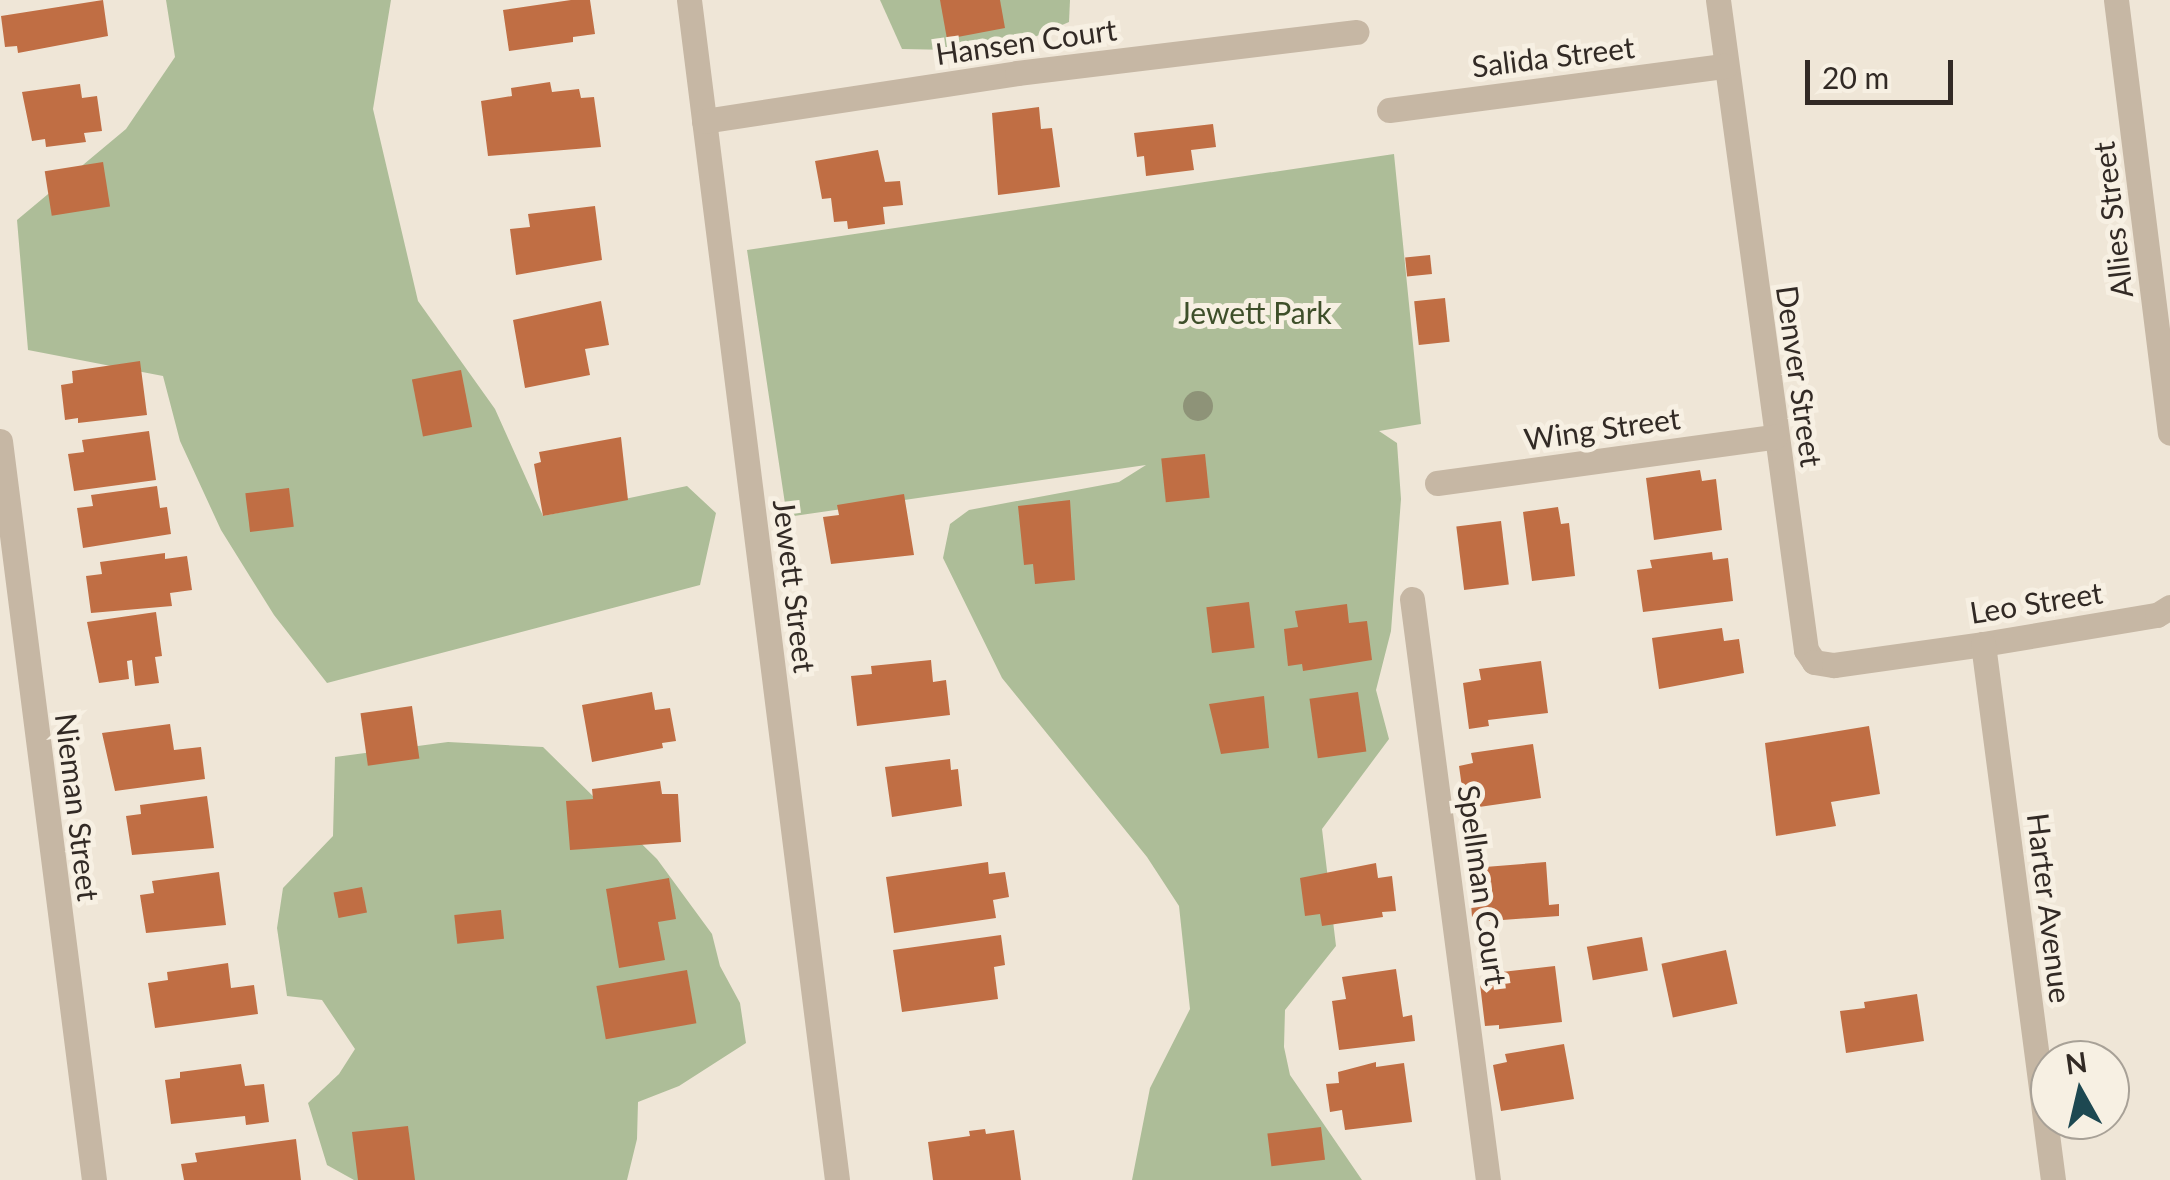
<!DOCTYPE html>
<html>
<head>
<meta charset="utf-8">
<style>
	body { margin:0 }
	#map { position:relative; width:2170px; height:1180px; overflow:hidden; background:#efe6d7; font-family:Lato,sans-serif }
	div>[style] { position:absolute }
	.green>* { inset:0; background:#adbd98 }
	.building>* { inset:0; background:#c06e44; transform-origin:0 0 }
	.street>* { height:25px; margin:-12.5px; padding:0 12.5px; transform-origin:12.5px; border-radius:12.5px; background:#c6b7a4 }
	.trees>* { width:30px; height:30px; margin:-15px; border-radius:50%; background:#8e9378 }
	span { translate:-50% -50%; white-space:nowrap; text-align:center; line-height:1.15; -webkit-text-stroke:10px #f7f0e3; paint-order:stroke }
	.street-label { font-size:30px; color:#322a25 }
	.park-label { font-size:30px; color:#3e4f2a }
	.north { position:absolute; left:2030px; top:1040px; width:100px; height:100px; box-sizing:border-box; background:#f7f0e3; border:2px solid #a8a197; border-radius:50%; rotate:352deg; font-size:28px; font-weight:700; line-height:40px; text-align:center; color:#322a25 }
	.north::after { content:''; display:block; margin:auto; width:35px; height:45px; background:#1d4851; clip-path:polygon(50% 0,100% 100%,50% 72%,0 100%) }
	.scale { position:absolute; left:1805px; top:60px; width:148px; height:45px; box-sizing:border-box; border:5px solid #322a25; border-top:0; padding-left:12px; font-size:30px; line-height:35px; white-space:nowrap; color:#322a25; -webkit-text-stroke:8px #f7f0e3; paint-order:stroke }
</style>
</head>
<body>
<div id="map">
	<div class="green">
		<div style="clip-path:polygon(166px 0,391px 0,373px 109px,418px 301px,495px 409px,543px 516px,687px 486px,716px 513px,700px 585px,327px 683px,274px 615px,221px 530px,180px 441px,163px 376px,28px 350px,17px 220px,126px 129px,175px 57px)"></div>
		<div style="clip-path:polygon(880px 0,1070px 0,1069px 22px,1002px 51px,902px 49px)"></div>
		<div style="clip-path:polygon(1394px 154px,1421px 424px,1379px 431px,1397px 443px,1401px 499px,1391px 631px,1376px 690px,1389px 739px,1322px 829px,1336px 946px,1285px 1010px,1284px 1047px,1290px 1075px,1362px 1180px,1132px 1180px,1150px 1088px,1190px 1009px,1179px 906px,1147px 857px,1002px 678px,943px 558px,950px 524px,969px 510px,1119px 482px,1146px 465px,787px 517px,747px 250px)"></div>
		<div style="clip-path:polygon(448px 742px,543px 747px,657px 859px,712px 934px,720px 966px,740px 1003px,746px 1043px,679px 1086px,638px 1102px,637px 1139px,627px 1180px,354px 1180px,327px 1165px,308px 1103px,339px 1074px,355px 1049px,322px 1000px,287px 996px,277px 928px,283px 888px,333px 836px,335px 757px)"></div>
	</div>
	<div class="building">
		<div style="clip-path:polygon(103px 0,108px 36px,18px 53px,17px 46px,5px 47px,1px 16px)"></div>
		<div style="clip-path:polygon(571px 0,590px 0,595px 34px,573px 37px,573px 42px,509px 51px,503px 10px)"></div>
		<div style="clip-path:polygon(940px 0,1000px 0,1005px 28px,947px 39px)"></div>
		<div style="clip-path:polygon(550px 82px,552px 92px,579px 89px,581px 98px,594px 97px,601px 147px,488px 156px,481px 101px,512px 96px,511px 88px)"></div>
		<div style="clip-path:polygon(80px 84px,82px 98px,97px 96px,102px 131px,84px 133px,86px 142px,46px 147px,45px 139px,32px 141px,22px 92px)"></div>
		<div style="clip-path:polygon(1039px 107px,1041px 129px,1052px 128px,1060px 187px,998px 195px,992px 113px)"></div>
		<div style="clip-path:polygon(1213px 124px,1216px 147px,1191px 150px,1194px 170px,1146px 176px,1144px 156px,1137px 157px,1134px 133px)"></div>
		<div style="clip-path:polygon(878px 150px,885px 182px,900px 181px,903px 205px,883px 207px,885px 224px,848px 229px,847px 221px,834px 222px,831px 198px,822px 199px,815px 161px)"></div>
		<div style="left:103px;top:162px;width:45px;height:59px;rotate:81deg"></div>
		<div style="clip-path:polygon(595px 206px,602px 260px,516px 275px,510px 229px,530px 227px,528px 214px)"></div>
		<div style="left:1430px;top:255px;width:19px;height:25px;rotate:84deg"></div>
		<div style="left:1445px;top:298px;width:44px;height:31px;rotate:84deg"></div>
		<div style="clip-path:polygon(601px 301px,609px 345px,585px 349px,590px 375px,525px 388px,513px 320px)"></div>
		<div style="clip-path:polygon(140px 361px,147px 415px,78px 423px,78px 418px,65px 420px,61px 385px,73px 383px,72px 371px)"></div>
		<div style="left:461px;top:370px;width:58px;height:50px;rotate:79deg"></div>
		<div style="clip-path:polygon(149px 431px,156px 480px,74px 491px,68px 454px,84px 452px,82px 440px)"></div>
		<div style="clip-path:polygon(621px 437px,628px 500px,543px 516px,534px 464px,541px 462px,539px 452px)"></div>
		<div style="left:1205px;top:454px;width:44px;height:44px;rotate:84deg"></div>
		<div style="clip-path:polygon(1700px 470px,1702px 481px,1716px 479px,1722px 530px,1654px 540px,1646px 478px)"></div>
		<div style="clip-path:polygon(157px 486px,160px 508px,167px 507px,171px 534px,83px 548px,77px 508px,93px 506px,91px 495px)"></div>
		<div style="left:289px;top:488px;width:39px;height:44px;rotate:83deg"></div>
		<div style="clip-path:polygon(904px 494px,914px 555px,831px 564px,823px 517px,839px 515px,837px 505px)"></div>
		<div style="clip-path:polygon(1070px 500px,1075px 580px,1035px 584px,1033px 564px,1024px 565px,1018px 506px)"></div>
		<div style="clip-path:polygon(1558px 507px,1561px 524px,1569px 523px,1575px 576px,1532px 581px,1523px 512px)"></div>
		<div style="left:1501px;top:521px;width:64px;height:45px;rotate:83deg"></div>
		<div style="clip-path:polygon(1712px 552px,1713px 560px,1728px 558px,1733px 601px,1643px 612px,1637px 570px,1652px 568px,1650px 560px)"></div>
		<div style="clip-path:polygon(165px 553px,165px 559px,187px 556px,192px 590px,170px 593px,172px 606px,91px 613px,86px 576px,102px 574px,100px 562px)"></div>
		<div style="left:1249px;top:602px;width:46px;height:43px;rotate:83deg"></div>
		<div style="clip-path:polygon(1347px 604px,1349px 623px,1367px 621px,1372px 660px,1303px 671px,1302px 664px,1288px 666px,1284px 629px,1298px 627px,1295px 611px)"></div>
		<div style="clip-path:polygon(156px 612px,162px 656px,155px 657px,159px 683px,135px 686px,132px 660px,127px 661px,129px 679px,99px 683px,87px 622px)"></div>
		<div style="clip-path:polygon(1722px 628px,1724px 641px,1739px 639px,1744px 673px,1659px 689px,1652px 638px)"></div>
		<div style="clip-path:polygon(931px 660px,933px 682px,946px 680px,950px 715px,857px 726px,851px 676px,872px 674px,871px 666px)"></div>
		<div style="clip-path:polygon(1541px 661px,1548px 713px,1488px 720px,1489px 726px,1469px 729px,1463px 683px,1481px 680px,1479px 669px)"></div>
		<div style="clip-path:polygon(652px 692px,655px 710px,670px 708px,676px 741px,662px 743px,663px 748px,592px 762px,582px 705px)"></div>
		<div style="left:1358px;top:692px;width:60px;height:49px;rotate:82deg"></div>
		<div style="clip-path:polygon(1264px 696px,1269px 748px,1221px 754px,1209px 704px)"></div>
		<div style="left:412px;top:706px;width:53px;height:52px;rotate:82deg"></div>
		<div style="clip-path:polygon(170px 724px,174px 750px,201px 747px,205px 779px,115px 791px,102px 733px)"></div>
		<div style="clip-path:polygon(1869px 726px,1880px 794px,1831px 802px,1836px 826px,1776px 836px,1765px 743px)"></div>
		<div style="clip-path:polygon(1533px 744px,1541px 798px,1465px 809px,1459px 766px,1473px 763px,1471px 753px)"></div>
		<div style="clip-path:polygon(950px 759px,951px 770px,958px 769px,962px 806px,892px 817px,885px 767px)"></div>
		<div style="clip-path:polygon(660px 781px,662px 794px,678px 794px,681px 842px,570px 850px,566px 801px,593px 799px,592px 789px)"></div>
		<div style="clip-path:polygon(207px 796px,214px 848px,132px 855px,126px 816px,141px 814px,140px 805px)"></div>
		<div style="clip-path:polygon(988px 862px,989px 874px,1005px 872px,1009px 897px,993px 900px,996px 918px,894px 933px,886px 877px)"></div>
		<div style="clip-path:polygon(1546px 862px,1549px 905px,1559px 904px,1559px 916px,1489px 921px,1488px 916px,1472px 917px,1469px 876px,1485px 875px,1485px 867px)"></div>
		<div style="clip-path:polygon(1376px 863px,1378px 878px,1392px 876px,1396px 911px,1382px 912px,1383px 917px,1322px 926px,1320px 914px,1305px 916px,1300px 878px)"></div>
		<div style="clip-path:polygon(219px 872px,226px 925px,146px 933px,140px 895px,154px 893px,152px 881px)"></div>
		<div style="clip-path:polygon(669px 878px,676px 919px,658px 922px,665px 960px,619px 968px,606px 889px)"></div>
		<div style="left:362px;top:887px;width:26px;height:29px;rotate:79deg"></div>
		<div style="left:501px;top:910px;width:29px;height:47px;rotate:84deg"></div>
		<div style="clip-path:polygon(1001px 935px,1005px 965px,994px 967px,998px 999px,902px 1012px,893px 950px)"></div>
		<div style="left:1642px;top:937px;width:34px;height:56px;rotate:80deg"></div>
		<div style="left:1726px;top:950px;width:55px;height:66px;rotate:78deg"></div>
		<div style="clip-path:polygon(228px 963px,231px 988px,254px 985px,258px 1014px,155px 1028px,148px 983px,168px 980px,167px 972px)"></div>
		<div style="clip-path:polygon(1555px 966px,1562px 1022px,1499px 1029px,1499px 1025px,1485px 1026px,1480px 984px,1494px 983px,1493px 973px)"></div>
		<div style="clip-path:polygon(1396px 969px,1403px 1017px,1412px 1015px,1415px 1041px,1339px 1050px,1332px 1001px,1346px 999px,1342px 977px)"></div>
		<div style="left:687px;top:970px;width:54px;height:92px;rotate:80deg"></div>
		<div style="clip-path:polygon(1917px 994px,1924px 1041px,1846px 1053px,1840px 1011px,1865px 1008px,1864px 1002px)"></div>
		<div style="clip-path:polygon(1564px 1044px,1574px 1099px,1501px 1111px,1493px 1065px,1507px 1062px,1505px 1054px)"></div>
		<div style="clip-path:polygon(1376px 1062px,1376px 1067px,1404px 1063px,1412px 1122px,1345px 1130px,1342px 1110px,1330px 1112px,1326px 1084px,1339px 1083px,1338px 1072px)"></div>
		<div style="clip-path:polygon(241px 1064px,245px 1086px,264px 1084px,269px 1122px,246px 1125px,245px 1116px,171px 1124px,165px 1080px,180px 1078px,180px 1072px)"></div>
		<div style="clip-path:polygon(408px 1126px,415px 1180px,358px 1180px,352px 1132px)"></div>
		<div style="left:1321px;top:1127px;width:33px;height:54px;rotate:83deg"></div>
		<div style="clip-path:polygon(985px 1129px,986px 1134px,1014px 1130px,1021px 1180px,933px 1180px,928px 1142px,970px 1136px,969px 1131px)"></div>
		<div style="clip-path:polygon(296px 1139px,301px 1180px,184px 1180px,181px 1164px,197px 1162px,195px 1153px)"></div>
	</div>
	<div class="street">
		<div style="left:689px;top:0;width:1189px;rotate:82.85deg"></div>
		<div style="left:1718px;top:0;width:656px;rotate:82.29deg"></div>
		<div style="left:1806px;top:650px;width:14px;rotate:56deg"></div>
		<div style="left:1814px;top:662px;width:20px;rotate:9deg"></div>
		<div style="left:1834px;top:665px;width:150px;rotate:-8deg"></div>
		<div style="left:1983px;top:644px;width:176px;rotate:-9.5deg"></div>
		<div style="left:2157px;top:615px;width:15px;rotate:-32deg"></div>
		<div style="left:2116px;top:0;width:436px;rotate:82.9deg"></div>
		<div style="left:1389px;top:110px;width:339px;rotate:-7.5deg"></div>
		<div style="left:704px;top:121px;width:317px;rotate:-8.7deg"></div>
		<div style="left:1017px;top:73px;width:342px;rotate:-6.9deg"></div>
		<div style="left:0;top:441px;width:745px;rotate:82.75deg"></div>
		<div style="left:1437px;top:483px;width:341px;rotate:-7.8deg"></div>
		<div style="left:1412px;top:599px;width:586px;rotate:82.55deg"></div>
		<div style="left:1983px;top:644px;width:541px;rotate:82.56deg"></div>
	</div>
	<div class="trees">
		<div style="left:1198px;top:406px"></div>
	</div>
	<div class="street-label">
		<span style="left:1026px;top:41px;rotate:-8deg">Hansen Court</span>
		<span style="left:1553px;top:56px;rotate:-7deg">Salida Street</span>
		<span style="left:2112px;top:220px;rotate:-97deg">Allies Street</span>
		<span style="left:1800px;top:376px;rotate:82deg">Denver Street</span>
		<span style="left:1602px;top:428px;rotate:-8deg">Wing Street</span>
		<span style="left:795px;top:586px;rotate:83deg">Jewett Street</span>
		<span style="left:2036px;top:602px;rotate:-9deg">Leo Street</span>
		<span style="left:78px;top:807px;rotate:83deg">Nieman Street</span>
		<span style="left:1483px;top:885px;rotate:82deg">Spellman Court</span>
		<span style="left:2050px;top:908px;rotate:83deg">Harter Avenue</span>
	</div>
	<div class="park-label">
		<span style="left:1255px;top:312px">Jewett Park</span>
	</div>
	<div class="north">N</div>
	<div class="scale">20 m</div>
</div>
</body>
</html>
